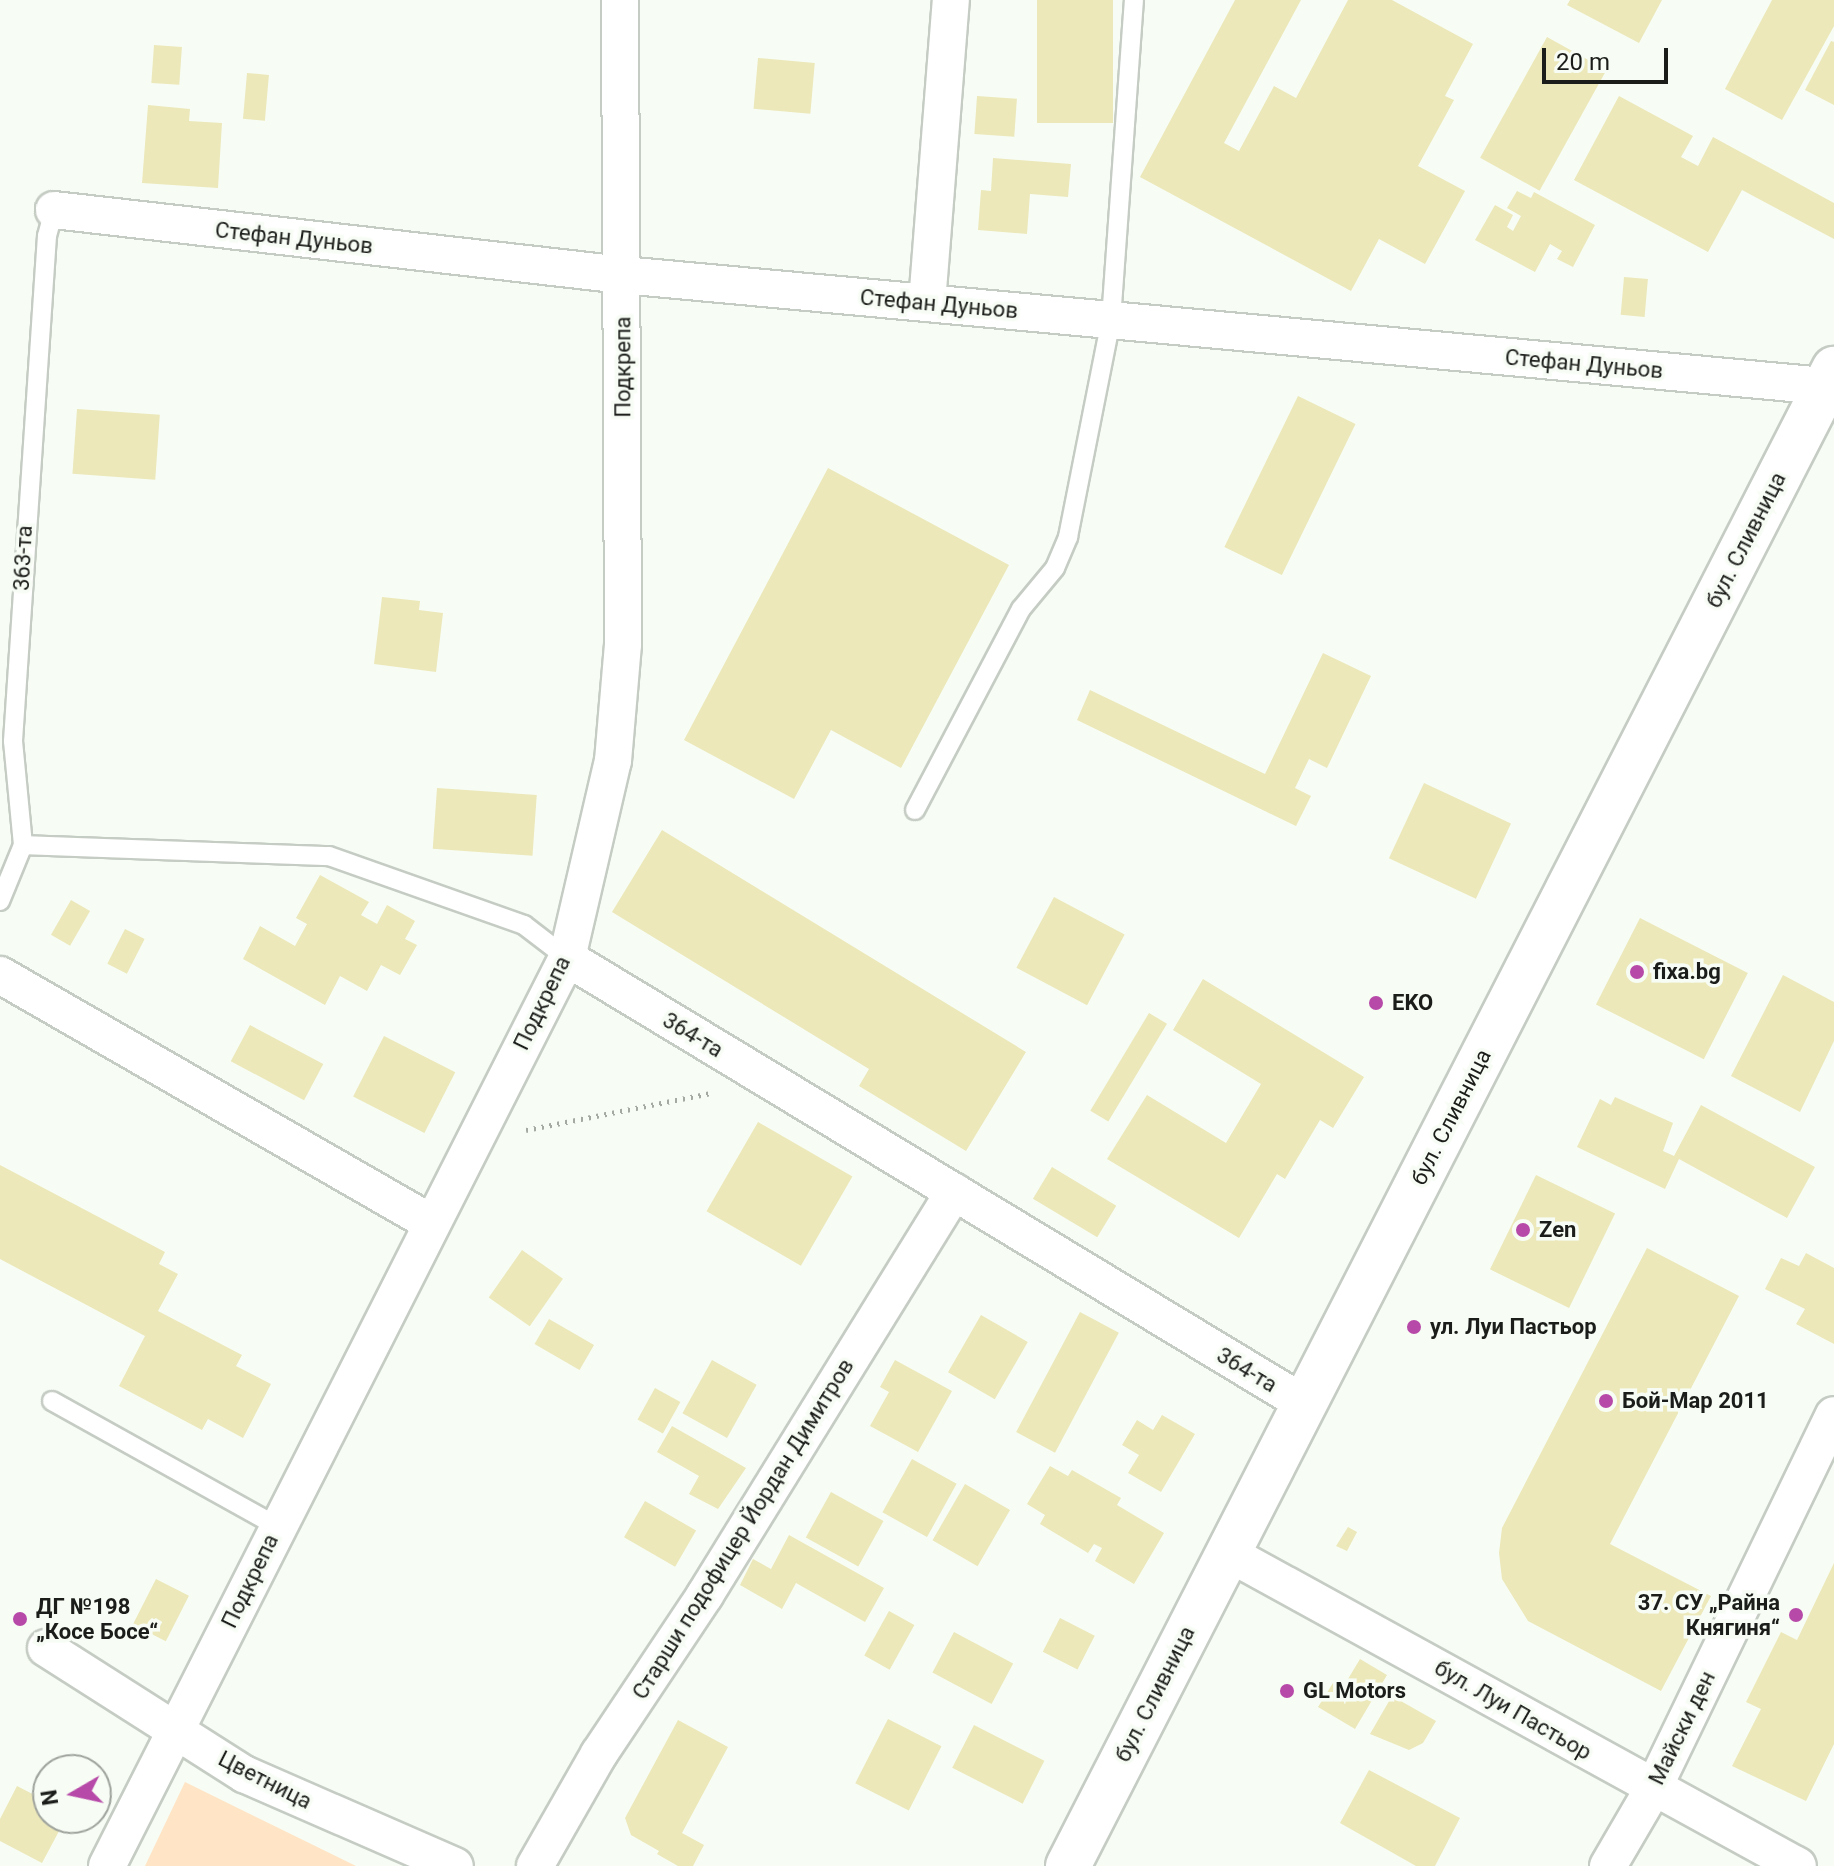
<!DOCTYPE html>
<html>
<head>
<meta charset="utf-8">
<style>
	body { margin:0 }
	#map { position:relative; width:1834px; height:1866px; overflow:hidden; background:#f7fdf4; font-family:Roboto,sans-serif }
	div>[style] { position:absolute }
	.green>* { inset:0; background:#ffe4c5 }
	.building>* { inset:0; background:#ece8ba; transform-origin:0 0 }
	.path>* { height:5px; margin-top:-2.5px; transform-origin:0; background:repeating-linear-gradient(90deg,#a4a9a2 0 2px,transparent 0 8px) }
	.roads { filter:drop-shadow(2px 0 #c5ccc3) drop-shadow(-2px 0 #c5ccc3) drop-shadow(0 2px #c5ccc3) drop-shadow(0 -2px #c5ccc3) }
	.service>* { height:18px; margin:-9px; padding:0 9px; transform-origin:9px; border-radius:9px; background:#fff }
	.minor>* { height:36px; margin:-18px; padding:0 18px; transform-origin:18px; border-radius:18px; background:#fff }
	.primary>* { height:44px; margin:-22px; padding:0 22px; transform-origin:22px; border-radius:22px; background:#fff }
	.dots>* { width:22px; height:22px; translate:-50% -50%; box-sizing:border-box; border:4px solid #f7fdf4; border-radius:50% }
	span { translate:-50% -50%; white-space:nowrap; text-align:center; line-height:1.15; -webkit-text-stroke:7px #f7fdf4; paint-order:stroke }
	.street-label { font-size:22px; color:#1b1d1a }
	.poi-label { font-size:22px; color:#1b1d1a; font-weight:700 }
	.left { translate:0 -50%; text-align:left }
	.right { translate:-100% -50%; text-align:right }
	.north { position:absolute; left:32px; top:1754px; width:80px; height:80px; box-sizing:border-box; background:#f7fdf4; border:2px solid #9fa39d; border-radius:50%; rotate:261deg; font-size:22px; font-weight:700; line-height:32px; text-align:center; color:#1b1d1a }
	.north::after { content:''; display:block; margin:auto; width:28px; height:36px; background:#b74aa9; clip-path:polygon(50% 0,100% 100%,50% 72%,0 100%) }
	.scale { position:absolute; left:1542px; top:48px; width:126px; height:36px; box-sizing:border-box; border:4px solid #1b1d1a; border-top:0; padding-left:10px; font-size:24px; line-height:28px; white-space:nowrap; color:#1b1d1a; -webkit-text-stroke:6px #f7fdf4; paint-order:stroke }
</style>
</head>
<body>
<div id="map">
	<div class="green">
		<div style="clip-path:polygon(185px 1782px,356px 1866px,145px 1866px)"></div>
	</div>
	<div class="building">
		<div style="left:1037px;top:0;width:76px;height:123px"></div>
		<div style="clip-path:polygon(1235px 0,1301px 0,1224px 143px,1239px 151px,1274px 86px,1296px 98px,1348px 0,1392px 0,1473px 44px,1445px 96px,1454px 100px,1418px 166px,1465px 191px,1425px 264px,1379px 239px,1351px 291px,1140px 177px)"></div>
		<div style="clip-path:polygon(1570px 0,1662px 0,1639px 43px,1567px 5px)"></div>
		<div style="clip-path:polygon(1772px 0,1834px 0,1834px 26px,1782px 120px,1725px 89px)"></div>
		<div style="left:1547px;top:37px;width:68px;height:138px;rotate:29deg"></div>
		<div style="clip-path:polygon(1831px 41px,1834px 42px,1834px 105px,1805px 90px)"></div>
		<div style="left:154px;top:45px;width:28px;height:38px;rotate:4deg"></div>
		<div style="left:758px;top:58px;width:57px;height:51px;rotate:5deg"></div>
		<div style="left:247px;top:73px;width:22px;height:46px;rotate:5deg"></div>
		<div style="left:977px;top:96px;width:40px;height:38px;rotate:4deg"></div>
		<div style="clip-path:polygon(1619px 96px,1693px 136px,1681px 157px,1698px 166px,1713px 137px,1834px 203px,1834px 239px,1742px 190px,1708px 252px,1574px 180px)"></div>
		<div style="clip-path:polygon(148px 105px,190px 109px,189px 121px,222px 123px,218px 188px,142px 183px)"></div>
		<div style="clip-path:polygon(993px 158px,1071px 164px,1068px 197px,1030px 194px,1027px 234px,978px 230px,981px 190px,991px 191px)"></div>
		<div style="clip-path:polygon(1517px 191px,1531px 198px,1534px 192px,1595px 225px,1573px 267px,1557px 259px,1562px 251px,1550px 244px,1535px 272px,1475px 240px,1495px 205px,1513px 215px,1507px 227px,1513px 231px,1521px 216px,1507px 208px)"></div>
		<div style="left:1624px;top:277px;width:24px;height:38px;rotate:5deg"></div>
		<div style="left:1298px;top:396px;width:64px;height:168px;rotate:26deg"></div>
		<div style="left:77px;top:409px;width:83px;height:65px;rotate:4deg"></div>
		<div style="clip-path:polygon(828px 468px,1009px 565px,901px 768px,831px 730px,794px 799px,684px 740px)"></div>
		<div style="clip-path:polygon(382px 597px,420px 601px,419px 610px,443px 613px,436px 672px,374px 664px)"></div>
		<div style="clip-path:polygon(1323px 653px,1371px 676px,1327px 768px,1309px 759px,1295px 788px,1311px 796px,1296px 826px,1077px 720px,1090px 690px,1265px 774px)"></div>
		<div style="left:1424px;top:783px;width:96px;height:83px;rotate:25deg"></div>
		<div style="left:437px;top:788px;width:100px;height:61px;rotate:4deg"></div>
		<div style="clip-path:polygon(662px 830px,1026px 1052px,966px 1151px,859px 1086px,869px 1069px,612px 912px)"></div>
		<div style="clip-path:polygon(320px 875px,369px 902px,361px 915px,377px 924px,387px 905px,415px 921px,405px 939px,417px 945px,400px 975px,381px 965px,367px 991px,340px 976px,325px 1005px,243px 959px,260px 926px,295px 946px,307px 924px,296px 918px)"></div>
		<div style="left:1054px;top:897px;width:80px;height:80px;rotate:28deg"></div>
		<div style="left:71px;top:900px;width:22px;height:40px;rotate:30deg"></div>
		<div style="left:1640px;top:918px;width:121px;height:97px;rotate:27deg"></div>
		<div style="left:125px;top:929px;width:22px;height:39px;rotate:27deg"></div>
		<div style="clip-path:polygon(1783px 975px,1834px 1002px,1834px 1041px,1800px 1112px,1731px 1076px)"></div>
		<div style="clip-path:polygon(1203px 979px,1364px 1077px,1333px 1128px,1320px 1120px,1285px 1179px,1277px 1174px,1239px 1238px,1107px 1159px,1147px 1095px,1226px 1143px,1261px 1084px,1173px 1030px)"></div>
		<div style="left:1149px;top:1013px;width:21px;height:114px;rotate:31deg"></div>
		<div style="left:250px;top:1025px;width:83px;height:41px;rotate:28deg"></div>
		<div style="left:384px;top:1036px;width:80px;height:68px;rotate:27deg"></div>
		<div style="clip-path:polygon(1615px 1097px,1673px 1123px,1663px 1151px,1674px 1156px,1701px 1105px,1815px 1167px,1787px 1218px,1679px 1159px,1665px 1189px,1577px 1147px,1600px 1099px,1611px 1105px)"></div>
		<div style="left:758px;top:1122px;width:109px;height:103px;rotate:30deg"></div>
		<div style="clip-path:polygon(0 1165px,165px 1252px,159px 1264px,178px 1274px,158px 1311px,242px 1355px,236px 1366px,271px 1384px,243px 1438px,208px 1419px,202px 1430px,119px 1386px,145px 1336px,0 1259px)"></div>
		<div style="left:1052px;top:1167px;width:75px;height:37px;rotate:31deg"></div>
		<div style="left:1536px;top:1175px;width:88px;height:105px;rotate:26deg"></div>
		<div style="clip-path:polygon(1647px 1248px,1739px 1296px,1610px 1544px,1711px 1596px,1661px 1691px,1528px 1621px,1502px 1579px,1499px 1553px,1502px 1528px)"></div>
		<div style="left:522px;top:1250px;width:50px;height:58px;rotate:35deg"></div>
		<div style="clip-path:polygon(1806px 1253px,1834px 1268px,1834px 1344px,1796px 1324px,1805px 1309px,1765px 1289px,1781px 1258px,1799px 1266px)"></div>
		<div style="left:1080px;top:1312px;width:44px;height:136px;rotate:28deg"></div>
		<div style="left:981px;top:1315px;width:54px;height:66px;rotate:30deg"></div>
		<div style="left:549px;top:1319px;width:52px;height:29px;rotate:30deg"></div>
		<div style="left:712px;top:1360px;width:51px;height:61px;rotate:29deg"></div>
		<div style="clip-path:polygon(895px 1360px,952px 1391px,918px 1452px,870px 1426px,889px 1392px,880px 1387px)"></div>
		<div style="left:655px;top:1388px;width:29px;height:36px;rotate:29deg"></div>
		<div style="clip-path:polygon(1162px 1415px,1195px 1434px,1161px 1492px,1128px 1473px,1139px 1455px,1122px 1445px,1137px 1420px,1153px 1430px)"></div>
		<div style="clip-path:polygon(672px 1426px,746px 1468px,718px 1509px,689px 1494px,699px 1476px,657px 1452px)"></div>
		<div style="left:912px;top:1459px;width:51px;height:61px;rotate:29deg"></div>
		<div style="clip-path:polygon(1050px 1466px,1068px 1476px,1072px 1470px,1121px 1498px,1117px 1505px,1164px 1533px,1134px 1584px,1095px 1561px,1102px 1548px,1094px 1544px,1088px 1553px,1040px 1524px,1045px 1515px,1027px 1504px)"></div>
		<div style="left:965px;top:1484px;width:52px;height:65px;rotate:30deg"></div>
		<div style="left:831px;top:1492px;width:60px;height:52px;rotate:29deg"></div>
		<div style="left:645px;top:1501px;width:59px;height:42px;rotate:30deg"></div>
		<div style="clip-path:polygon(1348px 1527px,1357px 1532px,1347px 1551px,1336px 1546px)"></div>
		<div style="clip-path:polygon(789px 1535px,884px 1588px,865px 1622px,796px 1583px,782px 1609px,740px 1585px,753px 1559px,771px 1569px)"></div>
		<div style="clip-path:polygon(1834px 1563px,1834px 1744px,1806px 1801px,1732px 1766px,1761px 1709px,1746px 1702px,1781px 1632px,1797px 1640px)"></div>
		<div style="left:156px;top:1579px;width:37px;height:51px;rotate:27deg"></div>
		<div style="left:889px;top:1611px;width:29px;height:51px;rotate:29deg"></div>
		<div style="left:1060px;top:1618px;width:39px;height:38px;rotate:27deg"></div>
		<div style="left:954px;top:1632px;width:67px;height:46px;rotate:28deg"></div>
		<div style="clip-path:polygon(1360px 1659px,1387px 1675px,1355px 1729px,1318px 1707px,1333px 1683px,1342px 1689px)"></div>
		<div style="clip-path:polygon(1392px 1696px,1436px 1721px,1423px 1743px,1409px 1750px,1370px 1734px)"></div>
		<div style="left:888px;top:1719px;width:60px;height:72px;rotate:27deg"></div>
		<div style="clip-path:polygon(678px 1720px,728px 1747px,682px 1833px,704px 1845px,693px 1866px,678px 1866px,657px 1854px,659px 1851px,631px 1835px,625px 1818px)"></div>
		<div style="left:974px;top:1725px;width:79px;height:48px;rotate:27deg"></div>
		<div style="clip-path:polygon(1369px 1770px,1460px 1818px,1435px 1866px,1416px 1866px,1340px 1823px)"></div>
		<div style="clip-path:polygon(17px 1786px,48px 1802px,48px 1818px,66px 1818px,42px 1863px,0 1841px,0 1819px)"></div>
	</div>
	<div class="path">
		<div style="left:526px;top:1130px;width:190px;rotate:-11.3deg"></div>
	</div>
	<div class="roads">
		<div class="service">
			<div style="left:915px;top:810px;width:227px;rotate:-62.2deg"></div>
			<div style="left:1021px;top:609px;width:53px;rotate:-50.3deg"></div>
			<div style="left:1055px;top:568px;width:34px;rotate:-67deg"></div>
			<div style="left:1068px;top:537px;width:221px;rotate:-78.8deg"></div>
			<div style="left:1111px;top:320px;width:321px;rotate:-85.9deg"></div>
			<div style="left:23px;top:845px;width:306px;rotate:2.1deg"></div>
			<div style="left:329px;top:856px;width:207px;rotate:19.5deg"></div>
			<div style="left:524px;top:925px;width:54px;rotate:37.5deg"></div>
			<div style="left:0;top:901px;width:61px;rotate:-67.7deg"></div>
			<div style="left:23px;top:845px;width:104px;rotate:-95.5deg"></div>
			<div style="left:13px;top:741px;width:506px;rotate:-86.15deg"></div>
			<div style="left:47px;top:236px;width:27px;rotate:-75deg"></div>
			<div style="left:52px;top:1401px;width:257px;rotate:29.1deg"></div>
		</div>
		<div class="minor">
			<div style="left:54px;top:210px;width:573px;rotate:6.52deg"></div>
			<div style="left:623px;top:275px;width:1207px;rotate:5.28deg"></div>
			<div style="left:927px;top:303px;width:304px;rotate:-85.5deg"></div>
			<div style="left:567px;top:958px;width:862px;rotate:31.15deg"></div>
			<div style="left:0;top:975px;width:498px;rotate:29.9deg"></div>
			<div style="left:1228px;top:1553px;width:650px;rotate:28.77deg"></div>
			<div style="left:46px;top:1648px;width:235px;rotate:32.5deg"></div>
			<div style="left:244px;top:1774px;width:230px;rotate:23.6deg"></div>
			<div style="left:107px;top:1866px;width:1018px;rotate:-63.13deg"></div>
			<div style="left:567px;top:958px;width:202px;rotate:-76.9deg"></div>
			<div style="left:613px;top:761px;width:117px;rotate:-85.1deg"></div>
			<div style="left:623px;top:644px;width:644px;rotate:-90.27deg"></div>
			<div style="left:535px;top:1866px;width:129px;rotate:-60.3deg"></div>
			<div style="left:599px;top:1754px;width:191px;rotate:-56.3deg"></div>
			<div style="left:705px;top:1595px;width:474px;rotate:-58.3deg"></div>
			<div style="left:1608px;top:1866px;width:89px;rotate:-59.7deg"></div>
			<div style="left:1653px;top:1789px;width:415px;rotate:-64.2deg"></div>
		</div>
		<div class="primary">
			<div style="left:1068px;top:1866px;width:1682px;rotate:-62.9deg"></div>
		</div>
	</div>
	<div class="dots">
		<div style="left:1637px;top:972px;background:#b74aa9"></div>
		<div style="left:1376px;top:1003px;background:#b74aa9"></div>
		<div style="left:1523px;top:1230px;background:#b74aa9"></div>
		<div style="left:1414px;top:1327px;background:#b74aa9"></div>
		<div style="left:1606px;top:1401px;background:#b74aa9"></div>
		<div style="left:1796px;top:1615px;background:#b74aa9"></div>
		<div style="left:20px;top:1619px;background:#b74aa9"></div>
		<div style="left:1287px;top:1691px;background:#b74aa9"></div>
	</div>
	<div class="street-label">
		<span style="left:294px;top:238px;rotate:6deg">Стефан Дуньов</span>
		<span style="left:939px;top:304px;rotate:5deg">Стефан Дуньов</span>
		<span style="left:1584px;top:364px;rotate:5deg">Стефан Дуньов</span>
		<span style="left:623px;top:367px;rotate:-90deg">Подкрепа</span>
		<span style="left:1746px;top:540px;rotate:-63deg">бул. Сливница</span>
		<span style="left:23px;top:558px;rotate:-87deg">363-та</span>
		<span style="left:542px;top:1003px;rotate:-64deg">Подкрепа</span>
		<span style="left:693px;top:1035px;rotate:31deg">364-та</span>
		<span style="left:1451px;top:1117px;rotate:-63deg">бул. Сливница</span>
		<span style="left:1247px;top:1370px;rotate:31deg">364-та</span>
		<span style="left:743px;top:1529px;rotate:-58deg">Старши подофицер Йордан Димитров</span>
		<span style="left:250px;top:1581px;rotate:-64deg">Подкрепа</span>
		<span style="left:1155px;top:1694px;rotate:-63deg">бул. Сливница</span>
		<span style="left:1513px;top:1710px;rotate:30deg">бул. Луи Пастьор</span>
		<span style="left:1682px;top:1728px;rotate:-64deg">Майски ден</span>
		<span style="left:265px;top:1780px;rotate:27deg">Цветница</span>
	</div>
	<div class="poi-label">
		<span class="left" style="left:1653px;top:972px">fixa.bg</span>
		<span class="left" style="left:1392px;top:1003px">EKO</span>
		<span class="left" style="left:1539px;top:1230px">Zen</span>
		<span class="left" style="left:1430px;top:1327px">ул. Луи Пастьор</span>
		<span class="left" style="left:1622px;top:1401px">Бой-Мар 2011</span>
		<span class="right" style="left:1780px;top:1615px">37. СУ „Райна<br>Княгиня“</span>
		<span class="left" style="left:36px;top:1619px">ДГ №198<br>„Косе Босе“</span>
		<span class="left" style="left:1303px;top:1691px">GL Motors</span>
	</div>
	<div class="north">N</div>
	<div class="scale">20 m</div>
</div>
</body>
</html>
